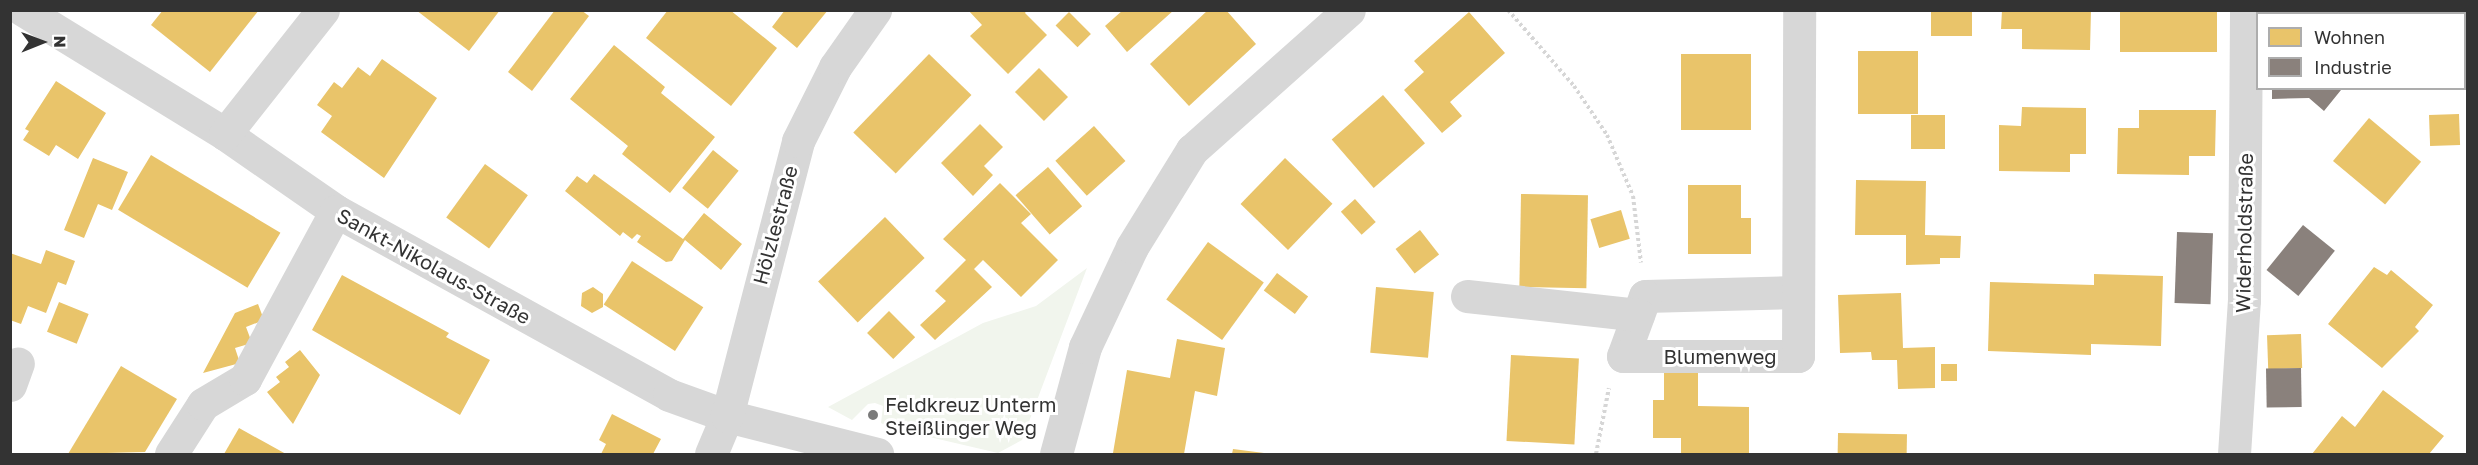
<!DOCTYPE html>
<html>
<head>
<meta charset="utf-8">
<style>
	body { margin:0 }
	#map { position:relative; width:2478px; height:465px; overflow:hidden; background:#fff; font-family:"Golos Text",sans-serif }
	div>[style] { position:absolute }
	.green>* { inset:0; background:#f1f5ed }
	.homes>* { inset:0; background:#e9c46a; transform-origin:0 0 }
	.industry>* { inset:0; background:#8a817c; transform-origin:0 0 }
	.path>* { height:4px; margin-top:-2px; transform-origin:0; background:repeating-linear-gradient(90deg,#d6d6d6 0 3px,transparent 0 6px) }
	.minor>* { height:33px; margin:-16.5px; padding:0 16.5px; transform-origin:16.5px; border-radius:16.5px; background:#d7d7d7 }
	.dots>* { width:16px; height:16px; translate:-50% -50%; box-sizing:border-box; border:3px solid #fff; border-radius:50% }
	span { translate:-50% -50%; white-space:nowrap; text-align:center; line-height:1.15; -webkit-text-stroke:6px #fff; paint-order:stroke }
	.street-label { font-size:20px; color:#333 }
	.poi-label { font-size:20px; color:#333 }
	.left { translate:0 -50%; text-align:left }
	.frame { position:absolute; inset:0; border:12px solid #333; pointer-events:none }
	.legend { position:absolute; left:2256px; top:12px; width:210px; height:78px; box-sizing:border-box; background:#fff; border:2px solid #adadad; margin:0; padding:8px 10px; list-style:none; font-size:18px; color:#333 }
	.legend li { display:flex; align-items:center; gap:12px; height:30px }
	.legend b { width:30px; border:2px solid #adadad }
	.north { position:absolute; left:12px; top:12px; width:60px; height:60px; -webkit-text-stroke:4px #fff; paint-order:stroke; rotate:89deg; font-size:16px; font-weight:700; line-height:24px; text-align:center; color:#333 }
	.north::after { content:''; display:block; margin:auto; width:21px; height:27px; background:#333; clip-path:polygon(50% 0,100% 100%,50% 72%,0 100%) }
</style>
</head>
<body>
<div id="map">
	<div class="green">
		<div style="clip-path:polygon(1087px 268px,1022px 440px,998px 453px,891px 428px,881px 423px,883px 406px,875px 403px,868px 404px,852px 420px,828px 407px,983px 323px,1036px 306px)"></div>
	</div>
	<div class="homes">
		<div style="clip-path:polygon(163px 10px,259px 10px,210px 72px,151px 25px)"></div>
		<div style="clip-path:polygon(416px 10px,500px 10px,469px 51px)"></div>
		<div style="clip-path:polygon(555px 10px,581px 10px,589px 16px,532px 91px,508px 72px)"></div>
		<div style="clip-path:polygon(668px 10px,730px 10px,777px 48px,731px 106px,646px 38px)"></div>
		<div style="clip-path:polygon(785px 10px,828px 10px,797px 48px,772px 27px)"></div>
		<div style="clip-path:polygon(968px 10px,1027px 10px,1025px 13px,1047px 35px,1008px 74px,970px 36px,982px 25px)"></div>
		<div style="clip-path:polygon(1123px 10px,1174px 10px,1127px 52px,1105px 26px)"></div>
		<div style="clip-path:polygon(1208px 10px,1226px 10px,1256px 44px,1189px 106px,1150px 64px)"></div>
		<div style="left:1931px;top:10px;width:41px;height:26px"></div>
		<div style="clip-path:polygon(2002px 10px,2091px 10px,2090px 50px,2022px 49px,2022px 29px,2001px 29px)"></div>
		<div style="left:2120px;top:10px;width:97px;height:42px"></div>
		<div style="clip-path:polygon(2350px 10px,2377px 10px,2381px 14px,2347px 14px)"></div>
		<div style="left:1069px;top:12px;width:31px;height:19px;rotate:45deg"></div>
		<div style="clip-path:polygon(1469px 12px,1505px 53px,1450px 102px,1462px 116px,1442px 133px,1404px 90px,1424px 72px,1414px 61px)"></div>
		<div style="clip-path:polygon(614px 45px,665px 87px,661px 93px,715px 137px,670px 193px,622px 154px,628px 146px,570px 99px)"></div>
		<div style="left:1858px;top:51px;width:60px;height:63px"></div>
		<div style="left:929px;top:54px;width:59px;height:109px;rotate:44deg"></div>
		<div style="left:1681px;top:54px;width:70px;height:76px"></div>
		<div style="clip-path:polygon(382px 59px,437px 98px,384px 178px,321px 132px,332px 116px,317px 105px,334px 82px,342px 88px,358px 67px,370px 76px)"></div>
		<div style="left:1039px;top:68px;width:41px;height:34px;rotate:45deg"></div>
		<div style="clip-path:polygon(56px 81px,106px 113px,78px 159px,56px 145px,49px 156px,23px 140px,29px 131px,25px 129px)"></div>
		<div style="left:1383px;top:95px;width:64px;height:68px;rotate:49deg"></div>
		<div style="clip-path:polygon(2022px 107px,2086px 108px,2086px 154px,2070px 154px,2070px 172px,1999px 171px,1999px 125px,2021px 126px)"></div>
		<div style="clip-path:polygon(2139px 110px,2216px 110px,2215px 156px,2189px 156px,2189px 175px,2117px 174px,2118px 128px,2139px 128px)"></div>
		<div style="left:2459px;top:114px;width:31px;height:30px;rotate:88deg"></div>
		<div style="left:1911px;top:115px;width:34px;height:34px"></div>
		<div style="left:2369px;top:118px;width:68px;height:56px;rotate:40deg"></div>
		<div style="clip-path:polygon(980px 124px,1003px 147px,984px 166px,993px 175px,973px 196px,941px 163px)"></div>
		<div style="left:1094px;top:126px;width:47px;height:52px;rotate:48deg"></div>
		<div style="left:713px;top:150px;width:33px;height:49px;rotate:39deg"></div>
		<div style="left:151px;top:155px;width:151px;height:64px;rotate:31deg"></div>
		<div style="clip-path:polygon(93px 158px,128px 172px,112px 210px,98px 204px,84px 238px,64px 230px)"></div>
		<div style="left:1285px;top:158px;width:66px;height:64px;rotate:44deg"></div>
		<div style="left:485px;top:164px;width:53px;height:66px;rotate:36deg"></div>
		<div style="left:1048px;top:167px;width:52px;height:43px;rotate:49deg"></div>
		<div style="clip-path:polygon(594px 174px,683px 239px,704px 213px,742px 244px,721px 270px,685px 240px,672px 261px,666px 262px,637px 242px,641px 236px,637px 234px,632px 239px,623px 232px,620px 236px,565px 191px,577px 176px,587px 183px)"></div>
		<div style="clip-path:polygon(1856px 180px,1926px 181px,1925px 235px,1961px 236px,1960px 258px,1940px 258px,1940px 264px,1906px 265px,1906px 235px,1855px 235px)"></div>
		<div style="clip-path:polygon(1000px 183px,1031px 214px,1021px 223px,1058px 260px,1021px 297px,983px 260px,974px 269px,992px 287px,935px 340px,920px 325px,946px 301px,935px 291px,966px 260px,943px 239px)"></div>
		<div style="clip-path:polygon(1688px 185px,1741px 185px,1741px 218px,1751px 218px,1751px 254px,1688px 254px)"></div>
		<div style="left:1521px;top:194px;width:67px;height:93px;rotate:1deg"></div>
		<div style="left:1355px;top:199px;width:31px;height:19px;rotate:48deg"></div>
		<div style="left:1621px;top:210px;width:30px;height:32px;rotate:73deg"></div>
		<div style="left:885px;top:217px;width:57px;height:93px;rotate:46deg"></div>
		<div style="left:1420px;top:230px;width:31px;height:31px;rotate:52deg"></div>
		<div style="left:1208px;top:242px;width:69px;height:71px;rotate:36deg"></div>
		<div style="clip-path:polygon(46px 250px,75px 261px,66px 285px,58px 282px,46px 313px,28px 306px,21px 324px,10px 320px,10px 253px,41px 264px)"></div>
		<div style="left:632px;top:261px;width:85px;height:52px;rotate:33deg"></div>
		<div style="clip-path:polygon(2374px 267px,2387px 275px,2391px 270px,2433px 305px,2415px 327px,2419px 331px,2382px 368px,2328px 324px)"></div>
		<div style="left:1277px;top:273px;width:39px;height:22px;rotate:37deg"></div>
		<div style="clip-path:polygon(2094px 274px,2163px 276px,2161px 346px,2091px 344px,2091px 355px,1988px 351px,1990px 282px,2094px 285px)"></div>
		<div style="clip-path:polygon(342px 275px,449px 333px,446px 337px,490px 360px,460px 415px,312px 330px)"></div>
		<div style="clip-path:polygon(593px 287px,603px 294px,603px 307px,592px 313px,581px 306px,582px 293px)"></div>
		<div style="left:1376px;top:287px;width:58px;height:66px;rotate:5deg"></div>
		<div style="clip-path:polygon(1901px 293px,1903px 348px,1935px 347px,1935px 388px,1898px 389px,1897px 360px,1872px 360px,1871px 352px,1840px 353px,1838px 295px)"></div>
		<div style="left:59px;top:302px;width:32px;height:32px;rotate:22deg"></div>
		<div style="clip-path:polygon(258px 304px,264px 320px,246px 327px,252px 343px,235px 348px,240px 363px,203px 373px,235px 313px)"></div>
		<div style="left:889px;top:311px;width:37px;height:31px;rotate:45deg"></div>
		<div style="left:2301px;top:334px;width:34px;height:34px;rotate:88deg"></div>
		<div style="clip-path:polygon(1177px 339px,1225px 348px,1217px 396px,1195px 391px,1184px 454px,1113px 453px,1127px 370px,1170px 378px)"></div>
		<div style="clip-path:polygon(300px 350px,320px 375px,293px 424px,267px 392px,280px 382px,276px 377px,289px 367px,285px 362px)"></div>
		<div style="left:1511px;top:355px;width:68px;height:86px;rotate:3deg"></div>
		<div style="left:1941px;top:364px;width:16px;height:17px"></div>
		<div style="clip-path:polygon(121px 366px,177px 399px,145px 452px,68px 454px)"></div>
		<div style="clip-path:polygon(1664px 373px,1698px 373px,1698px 406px,1749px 407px,1749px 454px,1681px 454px,1681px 438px,1653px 438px,1653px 400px,1664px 400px)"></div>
		<div style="clip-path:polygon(2383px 390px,2444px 436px,2429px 454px,2312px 454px,2342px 416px,2355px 427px)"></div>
		<div style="clip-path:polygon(612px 414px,661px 439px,653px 454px,601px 454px,606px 444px,599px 440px)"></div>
		<div style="clip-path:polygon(239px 428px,286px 454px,224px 454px)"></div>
		<div style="left:1838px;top:433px;width:69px;height:21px;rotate:1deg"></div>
		<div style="clip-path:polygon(1233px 449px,1264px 453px,1264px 454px,1232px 454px)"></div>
	</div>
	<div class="industry">
		<div style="clip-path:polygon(2272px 88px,2338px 88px,2341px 90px,2324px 111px,2309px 98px,2272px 99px)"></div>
		<div style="left:2303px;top:225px;width:41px;height:58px;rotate:39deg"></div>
		<div style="left:2177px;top:232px;width:36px;height:71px;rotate:2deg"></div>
		<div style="left:2301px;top:368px;width:39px;height:35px;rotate:89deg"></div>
	</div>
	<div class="path">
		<div style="left:1508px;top:10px;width:101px;rotate:49deg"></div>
		<div style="left:1574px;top:86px;width:59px;rotate:56deg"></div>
		<div style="left:1607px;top:135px;width:66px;rotate:66.9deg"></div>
		<div style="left:1633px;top:196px;width:67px;rotate:83.2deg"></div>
		<div style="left:1596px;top:454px;width:67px;rotate:-78.9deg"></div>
	</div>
	<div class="minor">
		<div style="left:23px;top:10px;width:237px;rotate:31.5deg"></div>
		<div style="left:225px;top:134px;width:135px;rotate:34.7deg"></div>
		<div style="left:336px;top:211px;width:380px;rotate:28.9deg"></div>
		<div style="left:669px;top:395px;width:62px;rotate:19.9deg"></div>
		<div style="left:727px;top:416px;width:155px;rotate:14.2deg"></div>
		<div style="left:225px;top:134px;width:158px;rotate:-51.7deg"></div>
		<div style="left:1797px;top:292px;width:152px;rotate:178.5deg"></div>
		<div style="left:1645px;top:296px;width:64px;rotate:110.1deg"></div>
		<div style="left:1623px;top:356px;width:175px"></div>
		<div style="left:1798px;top:356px;width:346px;rotate:-89.8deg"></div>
		<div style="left:1467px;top:296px;width:172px;rotate:6.3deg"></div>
		<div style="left:10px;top:385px;width:23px;rotate:-70deg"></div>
		<div style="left:171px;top:454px;width:59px;rotate:-57.4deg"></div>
		<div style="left:203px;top:404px;width:49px;rotate:-30.8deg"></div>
		<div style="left:245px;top:379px;width:191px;rotate:-61.6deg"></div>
		<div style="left:711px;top:454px;width:41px;rotate:-67.2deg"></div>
		<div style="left:727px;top:416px;width:284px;rotate:-75.5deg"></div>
		<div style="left:798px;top:141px;width:83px;rotate:-63.4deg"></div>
		<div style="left:835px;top:67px;width:70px;rotate:-54.9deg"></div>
		<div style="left:1056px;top:454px;width:111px;rotate:-74.8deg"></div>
		<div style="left:1085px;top:347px;width:110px;rotate:-64.8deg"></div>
		<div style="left:1132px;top:247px;width:114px;rotate:-58.3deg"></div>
		<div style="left:1192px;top:150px;width:210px;rotate:-41.7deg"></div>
		<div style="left:2234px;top:454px;width:154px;rotate:-86.3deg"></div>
		<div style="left:2244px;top:300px;width:290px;rotate:-89.6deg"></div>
	</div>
	<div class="dots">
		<div style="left:873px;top:415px;background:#7a7a7a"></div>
	</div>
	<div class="street-label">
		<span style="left:775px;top:225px;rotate:-75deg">Hölzlestraße</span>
		<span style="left:2244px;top:233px;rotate:-89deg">Widerholdstraße</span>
		<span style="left:434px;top:266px;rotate:29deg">Sankt-Nikolaus-Straße</span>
		<span style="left:1720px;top:356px">Blumenweg</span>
	</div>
	<div class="poi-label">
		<span class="left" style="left:885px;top:416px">Feldkreuz Unterm<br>Steißlinger Weg</span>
	</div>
	<div class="frame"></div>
	<ul class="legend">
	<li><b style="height:16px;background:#e9c46a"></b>Wohnen</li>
	<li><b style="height:16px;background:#8a817c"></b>Industrie</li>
	</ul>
	<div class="north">N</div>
</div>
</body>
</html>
